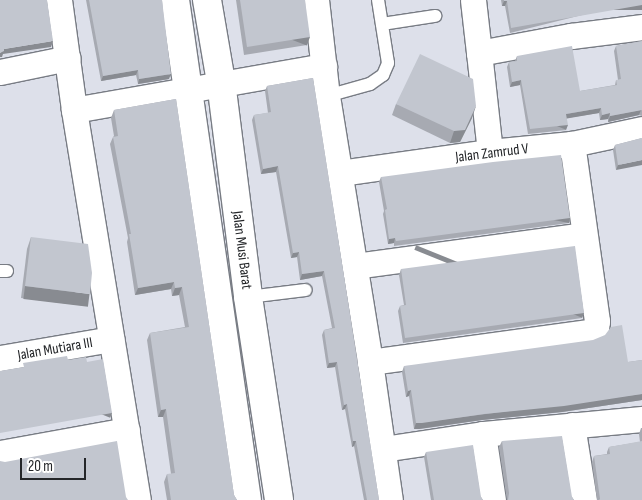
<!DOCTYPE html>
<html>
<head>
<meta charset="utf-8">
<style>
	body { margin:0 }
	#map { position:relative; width:642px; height:500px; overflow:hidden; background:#dde0ea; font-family:"Sofia Sans Condensed",sans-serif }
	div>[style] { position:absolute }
	.roads { filter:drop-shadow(1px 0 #787c84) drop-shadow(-1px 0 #787c84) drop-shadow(0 1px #787c84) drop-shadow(0 -1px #787c84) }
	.service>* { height:12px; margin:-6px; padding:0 6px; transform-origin:6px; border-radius:6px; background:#fff }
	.minor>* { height:25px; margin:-12.5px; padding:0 12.5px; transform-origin:12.5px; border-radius:12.5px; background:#fff }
	.tertiary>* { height:28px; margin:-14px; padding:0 14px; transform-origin:14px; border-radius:14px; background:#fff }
	.wall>* { inset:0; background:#a7aab2 }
	.shaded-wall>* { inset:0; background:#888b91; transform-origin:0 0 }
	.building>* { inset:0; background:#c2c6cf }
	span { translate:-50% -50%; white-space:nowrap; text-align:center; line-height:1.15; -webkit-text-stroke:4px #fff; paint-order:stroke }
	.street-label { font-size:15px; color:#242629 }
	.scale { position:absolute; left:20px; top:458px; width:66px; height:22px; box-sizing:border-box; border:2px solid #242629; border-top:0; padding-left:6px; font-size:15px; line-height:18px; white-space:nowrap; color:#242629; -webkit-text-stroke:4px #fff; paint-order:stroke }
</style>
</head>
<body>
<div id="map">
	<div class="roads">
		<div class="service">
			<div style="left:382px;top:24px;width:54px;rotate:-8.6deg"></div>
			<div style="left:327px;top:96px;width:45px;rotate:-15.6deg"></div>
			<div style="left:370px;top:84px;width:16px;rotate:-35deg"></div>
			<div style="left:383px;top:75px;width:13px;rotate:-67deg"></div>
			<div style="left:388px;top:63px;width:64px;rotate:-99deg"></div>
			<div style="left:0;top:271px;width:7px"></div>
			<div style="left:248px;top:297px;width:58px;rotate:-6.9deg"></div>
		</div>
		<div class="minor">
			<div style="left:59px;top:0;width:111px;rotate:82.2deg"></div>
			<div style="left:74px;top:110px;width:395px;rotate:80.7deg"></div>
			<div style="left:316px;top:0;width:97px;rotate:83.5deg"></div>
			<div style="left:327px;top:96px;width:269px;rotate:80.8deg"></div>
			<div style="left:370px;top:362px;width:139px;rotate:81.8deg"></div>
			<div style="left:473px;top:0;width:53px;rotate:83.5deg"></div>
			<div style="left:0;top:72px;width:69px;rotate:-11.6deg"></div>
			<div style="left:74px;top:110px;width:254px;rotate:-10deg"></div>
			<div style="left:490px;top:152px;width:100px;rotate:-96.3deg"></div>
			<div style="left:479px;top:53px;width:94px;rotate:-10.5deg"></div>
			<div style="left:571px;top:36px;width:72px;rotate:-7.2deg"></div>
			<div style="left:340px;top:173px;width:151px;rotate:-8deg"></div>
			<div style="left:490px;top:152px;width:82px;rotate:-5.6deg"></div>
			<div style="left:572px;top:144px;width:72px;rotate:-12.1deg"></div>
			<div style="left:355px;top:266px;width:231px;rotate:-7.7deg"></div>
			<div style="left:0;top:358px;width:113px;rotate:-9.7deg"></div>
			<div style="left:370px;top:362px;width:221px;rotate:-7.8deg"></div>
			<div style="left:589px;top:332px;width:8px;rotate:-30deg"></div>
			<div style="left:596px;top:328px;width:7px;rotate:-82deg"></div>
			<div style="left:597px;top:321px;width:179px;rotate:-98deg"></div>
			<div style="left:572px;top:425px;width:76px;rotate:80.9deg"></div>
			<div style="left:483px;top:434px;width:67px;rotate:81.4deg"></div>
			<div style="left:383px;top:449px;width:101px;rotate:-8.5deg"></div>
			<div style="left:483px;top:434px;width:160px;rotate:-5.4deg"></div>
			<div style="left:0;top:453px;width:129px;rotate:-10.3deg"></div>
		</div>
		<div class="tertiary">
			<div style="left:175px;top:0;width:505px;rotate:81.81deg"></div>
			<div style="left:207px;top:0;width:83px;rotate:80.3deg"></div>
			<div style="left:221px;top:82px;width:217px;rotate:82.8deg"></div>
			<div style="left:248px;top:297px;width:205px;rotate:81.3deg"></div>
		</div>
	</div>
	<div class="wall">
		<div style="clip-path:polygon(86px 0,162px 0,169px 79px,138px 84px,136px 75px,101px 81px)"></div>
		<div style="clip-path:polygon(236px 0,305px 0,307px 45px,244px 55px)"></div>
		<div style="clip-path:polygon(501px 0,642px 0,510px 33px,505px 6px,502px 6px)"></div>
		<div style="clip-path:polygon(642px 41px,642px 116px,639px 115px,608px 122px,608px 119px,600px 120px,599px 113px,567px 118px,566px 130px,528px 134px,520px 85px,510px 87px,507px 67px,509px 62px,515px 61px,517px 56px,580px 91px,615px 85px,616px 80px,618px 80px,614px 51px,616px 46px)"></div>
		<div style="clip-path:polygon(313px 78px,379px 500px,364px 500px,354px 446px,352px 447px,345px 409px,342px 410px,335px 367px,327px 368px,322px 335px,324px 330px,332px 328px,322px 276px,300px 280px,297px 257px,291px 258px,276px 172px,261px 174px,252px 120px,254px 115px,268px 113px,265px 91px,267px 86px)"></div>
		<div style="clip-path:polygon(176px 99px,234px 495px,237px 500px,167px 500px,164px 482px,167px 474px,171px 474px,163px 417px,158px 417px,147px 340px,150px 333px,185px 327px,179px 295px,172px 296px,171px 289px,135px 295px,127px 242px,128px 238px,110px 144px,113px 137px,114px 136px,111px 118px,114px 110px)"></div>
		<div style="clip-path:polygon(396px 104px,472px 118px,460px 142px,450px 143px,392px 115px)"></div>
		<div style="clip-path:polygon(642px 138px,616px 170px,613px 150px,615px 145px)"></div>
		<div style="clip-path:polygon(381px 177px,570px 218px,569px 223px,394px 246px,394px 243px,388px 244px,383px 214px,384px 211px,379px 182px)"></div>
		<div style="clip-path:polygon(31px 237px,86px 306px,21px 298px,27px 249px)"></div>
		<div style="clip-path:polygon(401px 269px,584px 313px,582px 318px,403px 343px,398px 311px,400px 306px,404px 305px,399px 275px)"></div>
		<div style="clip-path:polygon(642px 360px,642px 400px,562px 412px,482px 420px,419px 429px,414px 429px,409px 396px,406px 397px,402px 372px,404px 366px,628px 362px)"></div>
		<div style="clip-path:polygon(641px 428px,642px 428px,642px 500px,597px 500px,592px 462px,594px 456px,607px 454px,607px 452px,609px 447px,640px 442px,639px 434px)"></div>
		<div style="clip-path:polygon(502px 441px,572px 497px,574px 500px,507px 500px,499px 447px)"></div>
		<div style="clip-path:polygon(426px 452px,481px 497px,483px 500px,431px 500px,424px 457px)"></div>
	</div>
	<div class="shaded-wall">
		<div style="clip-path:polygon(504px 1px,507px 1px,505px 6px,502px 6px)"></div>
		<div style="left:642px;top:5px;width:5px;height:133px;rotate:90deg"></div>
		<div style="left:310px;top:37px;width:9px;height:64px;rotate:111deg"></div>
		<div style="clip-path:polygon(53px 41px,51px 47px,3px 54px,2px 57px,0 57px,0 53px,4px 49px)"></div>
		<div style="clip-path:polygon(138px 70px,136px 75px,101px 81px,103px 76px)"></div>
		<div style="clip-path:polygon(171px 74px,169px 79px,138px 84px,139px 79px)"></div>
		<div style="clip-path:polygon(521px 80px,520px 85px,510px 87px,512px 82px)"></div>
		<div style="clip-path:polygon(476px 106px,472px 118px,460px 142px,450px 143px,454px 131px)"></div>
		<div style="clip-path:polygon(601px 108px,599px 113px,564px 119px,566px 114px)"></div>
		<div style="clip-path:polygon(641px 110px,639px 115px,608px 122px,610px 116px)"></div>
		<div style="clip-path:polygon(610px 113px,608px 119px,600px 120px,602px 115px)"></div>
		<div style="left:568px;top:125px;width:5px;height:38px;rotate:112deg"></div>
		<div style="clip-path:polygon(642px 160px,642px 165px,616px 170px,618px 165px)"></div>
		<div style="clip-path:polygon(278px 166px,276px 172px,261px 174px,263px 169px)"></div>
		<div style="left:570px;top:218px;width:5px;height:176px;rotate:101deg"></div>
		<div style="clip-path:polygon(395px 238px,394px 243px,388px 244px,389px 239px)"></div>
		<div style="clip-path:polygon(299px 252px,297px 257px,291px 258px,293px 253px)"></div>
		<div style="clip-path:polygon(324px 271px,322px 276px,300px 280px,302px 274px)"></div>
		<div style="clip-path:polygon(174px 282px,171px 289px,135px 295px,138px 288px)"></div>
		<div style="left:25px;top:286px;width:65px;height:13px;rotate:7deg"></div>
		<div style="clip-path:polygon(182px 287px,179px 295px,172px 296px,175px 288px)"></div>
		<div style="left:584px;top:313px;width:5px;height:181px;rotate:112deg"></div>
		<div style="clip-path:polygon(337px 362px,335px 367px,327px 368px,329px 363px)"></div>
		<div style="clip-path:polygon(411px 390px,409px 396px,406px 397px,408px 391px)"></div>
		<div style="clip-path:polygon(642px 394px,642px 400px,562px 412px,482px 420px,419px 429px,414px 429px,416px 423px)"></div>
		<div style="clip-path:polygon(347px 404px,345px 409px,342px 410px,344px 405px)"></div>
		<div style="clip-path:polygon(166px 409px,163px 417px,158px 417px,161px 410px)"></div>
		<div style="left:112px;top:413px;width:5px;height:114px;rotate:112deg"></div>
		<div style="clip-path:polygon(353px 441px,356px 441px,354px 446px,352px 447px)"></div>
	</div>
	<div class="building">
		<div style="clip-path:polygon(0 0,47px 0,53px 41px,4px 49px,4px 51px,0 53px)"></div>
		<div style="clip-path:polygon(89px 0,162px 0,171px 74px,139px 79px,138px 70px,103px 76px)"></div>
		<div style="clip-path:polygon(240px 0,305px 0,310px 37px,247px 47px)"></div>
		<div style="clip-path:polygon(504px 0,642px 0,642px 5px,511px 28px,507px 1px,504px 1px)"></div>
		<div style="clip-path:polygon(642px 41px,642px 110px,610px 116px,610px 113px,602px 115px,601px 108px,566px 114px,568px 125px,530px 129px,521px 80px,512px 82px,509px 62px,517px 61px,517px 56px,572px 46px,580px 91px,617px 85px,616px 80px,621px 79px,616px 46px)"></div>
		<div style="clip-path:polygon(420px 54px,473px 79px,476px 106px,465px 130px,454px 131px,396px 104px)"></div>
		<div style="clip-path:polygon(313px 78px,379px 500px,367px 500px,356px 441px,353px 441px,347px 404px,344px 405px,337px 362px,329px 363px,324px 330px,335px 328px,324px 271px,302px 274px,299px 252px,293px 253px,278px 166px,263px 169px,254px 115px,271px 112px,267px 86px)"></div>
		<div style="clip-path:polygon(176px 99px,234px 495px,237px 500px,171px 500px,167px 474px,175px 473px,166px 409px,161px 410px,150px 333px,189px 327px,182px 287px,175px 288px,174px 282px,138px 288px,129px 234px,131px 234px,113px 137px,118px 136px,114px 110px)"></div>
		<div style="clip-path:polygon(642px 138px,642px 160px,618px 165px,615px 145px)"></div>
		<div style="clip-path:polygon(561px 155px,570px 218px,396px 241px,395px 238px,389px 239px,385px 210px,387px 209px,381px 177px,493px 162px)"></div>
		<div style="clip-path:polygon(31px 237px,88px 244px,92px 273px,90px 294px,25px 286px)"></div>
		<div style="clip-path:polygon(575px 246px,584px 313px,405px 338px,400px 306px,406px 305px,401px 269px)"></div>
		<div style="clip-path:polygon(622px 325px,628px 362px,642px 360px,642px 394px,564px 406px,484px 414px,422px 423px,416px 423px,411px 390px,408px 391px,404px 366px,593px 340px,605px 335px,611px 327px)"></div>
		<div style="clip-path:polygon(67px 356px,68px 360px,86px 357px,87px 362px,103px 359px,112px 413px,0 433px,0 371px,24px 367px,23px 363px)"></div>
		<div style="clip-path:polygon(562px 436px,572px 497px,574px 500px,508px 500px,509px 493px,502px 441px)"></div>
		<div style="clip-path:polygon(117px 441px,126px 497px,128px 500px,0 500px,0 461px,5px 462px)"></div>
		<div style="clip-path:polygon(642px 441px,642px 500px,599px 500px,600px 499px,594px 456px,610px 454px,609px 447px)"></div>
		<div style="clip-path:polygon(473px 445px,481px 497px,483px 500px,434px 500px,426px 452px)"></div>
	</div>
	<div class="street-label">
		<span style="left:492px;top:153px;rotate:-7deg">Jalan Zamrud V</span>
		<span style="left:242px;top:250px;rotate:83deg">Jalan Musi Barat</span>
		<span style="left:55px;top:349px;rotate:-10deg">Jalan Mutiara III</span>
	</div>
	<div class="scale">20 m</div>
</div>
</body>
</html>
